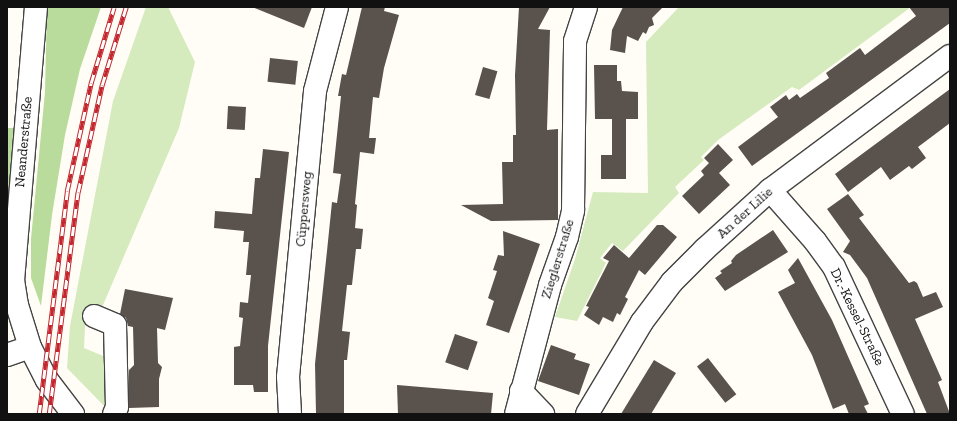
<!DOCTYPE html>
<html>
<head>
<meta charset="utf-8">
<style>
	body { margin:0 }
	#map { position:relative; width:957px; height:421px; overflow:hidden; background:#fffdf5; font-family:"Zilla Slab",serif }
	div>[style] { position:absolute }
	.green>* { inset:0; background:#d5ebbd }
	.forest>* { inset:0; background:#b9dc9c }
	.building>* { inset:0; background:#5a524d; transform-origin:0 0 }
	.roads { filter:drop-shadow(1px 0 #444) drop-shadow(-1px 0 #444) drop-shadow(0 1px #444) drop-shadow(0 -1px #444) }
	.minor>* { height:22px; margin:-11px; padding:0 11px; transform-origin:11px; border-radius:11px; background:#fff }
	.rail>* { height:4.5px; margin-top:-2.25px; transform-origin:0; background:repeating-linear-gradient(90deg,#fff 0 9px,#c4262e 0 18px); box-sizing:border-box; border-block:1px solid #c4262e }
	span { translate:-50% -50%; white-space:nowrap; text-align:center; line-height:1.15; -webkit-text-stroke:4px #fff; paint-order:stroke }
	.street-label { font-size:14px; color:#111 }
	.frame { position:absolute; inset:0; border:8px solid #111; pointer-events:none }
</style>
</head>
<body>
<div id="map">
	<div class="green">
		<div style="clip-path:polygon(146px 7px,168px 7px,195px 62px,179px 128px,100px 312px,86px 306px,84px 348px,108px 358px,110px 412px,67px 368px,70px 326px,113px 101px)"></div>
		<div style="clip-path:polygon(679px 7px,911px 7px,799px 90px,792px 87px,718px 140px,701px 157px,704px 160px,675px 187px,679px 193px,623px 251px,612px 243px,600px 258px,606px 263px,577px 321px,555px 317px,575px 259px,593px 192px,648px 193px,646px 42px)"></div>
	</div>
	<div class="forest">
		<div style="clip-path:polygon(47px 7px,101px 7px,80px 69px,65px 135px,52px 215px,41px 306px,31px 278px,31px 239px,45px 92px)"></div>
		<div style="clip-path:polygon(7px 128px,14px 128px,7px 206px)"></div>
	</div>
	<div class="building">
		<div style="clip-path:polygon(252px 7px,312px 7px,304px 28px)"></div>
		<div style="clip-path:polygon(362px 7px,385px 7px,384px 11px,399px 15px,384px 68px,379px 98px,373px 97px,369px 138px,376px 138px,374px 154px,360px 152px,355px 204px,357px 205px,355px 228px,363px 229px,361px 249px,356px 249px,352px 285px,347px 285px,342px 331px,350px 332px,347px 360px,344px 360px,344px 414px,316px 414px,315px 364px,327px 251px,332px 202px,337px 203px,341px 174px,333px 173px,341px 96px,338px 96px,342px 74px,346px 75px)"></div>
		<div style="clip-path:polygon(519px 7px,550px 7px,538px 29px,550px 30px,547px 130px,558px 129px,558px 220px,491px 221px,461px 205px,503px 204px,502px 162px,513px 162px,513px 135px,516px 135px,515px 75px)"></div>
		<div style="clip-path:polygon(623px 7px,663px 7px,652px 18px,654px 25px,649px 27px,646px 34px,643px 32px,638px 41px,627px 36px,625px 53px,610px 50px,612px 30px)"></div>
		<div style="clip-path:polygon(909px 7px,950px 7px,950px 23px,752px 166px,738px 147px,778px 117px,770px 107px,786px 95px,789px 100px,797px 94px,800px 98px,829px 78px,826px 73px,860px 48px,865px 55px,916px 16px)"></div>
		<div style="left:270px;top:58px;width:28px;height:24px;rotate:6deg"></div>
		<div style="clip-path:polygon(594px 65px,617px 65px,617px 81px,621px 81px,622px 91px,638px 92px,638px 119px,626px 119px,626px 179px,601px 179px,601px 155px,612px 155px,612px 119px,595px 119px)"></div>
		<div style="left:483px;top:67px;width:15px;height:29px;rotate:16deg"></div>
		<div style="clip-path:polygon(950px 89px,950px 123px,918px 147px,926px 158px,912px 169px,909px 166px,890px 180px,881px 167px,848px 192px,835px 174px)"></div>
		<div style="left:228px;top:106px;width:18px;height:23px;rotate:3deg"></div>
		<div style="clip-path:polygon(718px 144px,733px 160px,719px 173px,730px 185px,699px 214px,682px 196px,704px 175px,701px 171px,709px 163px,704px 158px)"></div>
		<div style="clip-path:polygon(263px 149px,289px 152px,268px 346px,268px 392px,254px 392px,253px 385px,234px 385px,234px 347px,240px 346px,243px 318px,239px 317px,240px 302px,248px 303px,251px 275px,246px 275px,249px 242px,243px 242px,244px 231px,214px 228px,215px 211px,252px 214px,255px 178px,260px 178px)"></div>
		<div style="clip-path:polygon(848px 194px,864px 215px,859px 218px,909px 283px,914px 281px,917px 283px,923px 297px,936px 292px,943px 307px,915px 319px,942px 380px,938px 382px,950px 414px,927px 414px,867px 278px,850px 255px,843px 252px,850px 241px,827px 209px)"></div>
		<div style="clip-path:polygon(657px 225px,663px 225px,677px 237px,645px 275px,639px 270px,625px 297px,628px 299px,620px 315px,617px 313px,613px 322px,603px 317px,599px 325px,584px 315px,589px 307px,586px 306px,609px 261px,603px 258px,614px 245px,629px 258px)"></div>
		<div style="clip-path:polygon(773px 230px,788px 252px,725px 291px,715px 278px,722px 273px,720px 271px,732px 263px,731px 261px,736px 255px)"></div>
		<div style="clip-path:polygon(503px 231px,540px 244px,509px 333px,486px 325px,494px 301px,488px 298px,497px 271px,493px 270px,498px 255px,504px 256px)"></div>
		<div style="clip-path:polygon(798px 258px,832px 320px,869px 404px,864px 406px,868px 414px,849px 414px,845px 404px,833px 409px,812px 355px,778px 292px,795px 283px,788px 270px)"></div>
		<div style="clip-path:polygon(125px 289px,173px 298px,165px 330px,157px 328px,158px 363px,162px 367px,159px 379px,159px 407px,129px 408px,129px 370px,134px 365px,133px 327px,128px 326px,126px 318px,120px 314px)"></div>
		<div style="left:455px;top:334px;width:24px;height:30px;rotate:19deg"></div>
		<div style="clip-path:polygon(551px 345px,576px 354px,574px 359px,590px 364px,579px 395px,538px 381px)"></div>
		<div style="left:708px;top:358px;width:46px;height:14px;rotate:52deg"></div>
		<div style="clip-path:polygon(654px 360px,676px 373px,651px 414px,621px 414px)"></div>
		<div style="clip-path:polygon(397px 385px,493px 393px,491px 414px,398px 414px)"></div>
	</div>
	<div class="roads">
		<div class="minor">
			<div style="left:36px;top:7px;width:274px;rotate:94.8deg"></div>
			<div style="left:13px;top:280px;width:25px;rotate:81deg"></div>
			<div style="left:17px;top:305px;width:44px;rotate:72.8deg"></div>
			<div style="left:30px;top:347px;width:37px;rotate:63deg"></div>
			<div style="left:47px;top:380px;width:43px;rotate:52.6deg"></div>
			<div style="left:770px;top:190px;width:68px;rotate:48.6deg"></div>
			<div style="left:815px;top:241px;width:32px;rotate:54deg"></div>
			<div style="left:834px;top:267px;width:162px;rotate:64.9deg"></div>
			<div style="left:94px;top:316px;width:23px;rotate:23deg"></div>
			<div style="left:115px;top:325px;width:82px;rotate:88.6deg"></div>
			<div style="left:117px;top:407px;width:8px;rotate:113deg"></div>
			<div style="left:7px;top:355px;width:24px;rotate:-19deg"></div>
			<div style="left:521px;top:391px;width:32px;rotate:46deg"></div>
			<div style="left:290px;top:414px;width:37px;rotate:-93deg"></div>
			<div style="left:288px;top:377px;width:287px;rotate:-84.6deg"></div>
			<div style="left:315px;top:91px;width:87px;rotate:-75.3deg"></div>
			<div style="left:516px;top:414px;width:133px;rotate:-75.2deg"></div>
			<div style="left:550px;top:285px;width:51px;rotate:-70.5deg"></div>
			<div style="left:567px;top:237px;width:28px;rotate:-77deg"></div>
			<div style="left:573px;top:210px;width:169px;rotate:-89.3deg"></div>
			<div style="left:575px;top:41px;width:36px;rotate:-72deg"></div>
			<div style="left:587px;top:414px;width:107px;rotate:-59.1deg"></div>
			<div style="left:642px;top:322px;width:50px;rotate:-53.1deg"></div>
			<div style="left:672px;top:282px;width:47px;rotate:-45deg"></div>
			<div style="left:705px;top:249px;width:88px;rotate:-42.2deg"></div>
			<div style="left:770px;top:190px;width:224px;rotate:-36.7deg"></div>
		</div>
	</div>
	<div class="rail">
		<div style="left:39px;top:414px;width:225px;rotate:-82.8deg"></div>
		<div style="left:67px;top:191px;width:111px;rotate:-77.5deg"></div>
		<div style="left:91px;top:83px;width:79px;rotate:-73.2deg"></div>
		<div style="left:49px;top:414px;width:224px;rotate:-82.6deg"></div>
		<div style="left:78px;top:192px;width:110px;rotate:-77.4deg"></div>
		<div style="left:102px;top:85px;width:82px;rotate:-72.9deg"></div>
	</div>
	<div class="street-label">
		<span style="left:24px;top:142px;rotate:-85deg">Neanderstraße</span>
		<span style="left:304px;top:209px;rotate:-85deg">Cüppersweg</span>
		<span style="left:745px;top:213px;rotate:-42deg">An der Lilie</span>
		<span style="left:558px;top:259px;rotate:-73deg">Zieglerstraße</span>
		<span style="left:857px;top:317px;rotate:64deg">Dr.-Kessel-Straße</span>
	</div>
	<div class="frame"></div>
</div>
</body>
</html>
